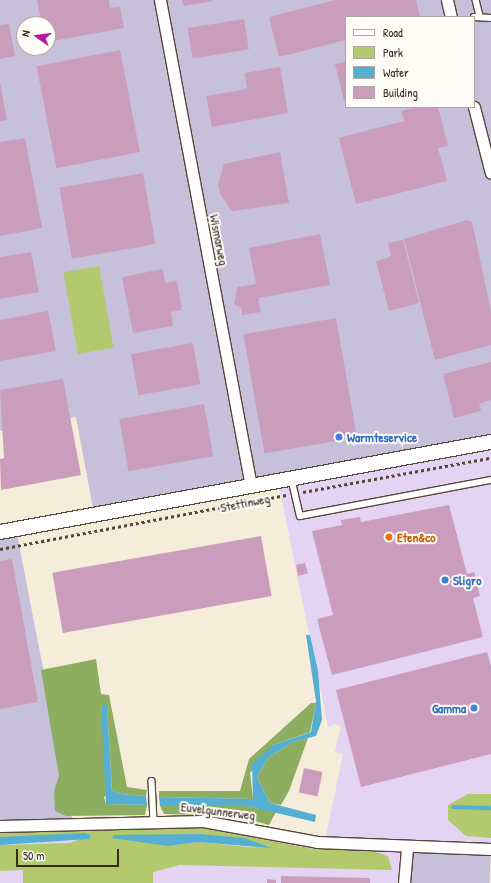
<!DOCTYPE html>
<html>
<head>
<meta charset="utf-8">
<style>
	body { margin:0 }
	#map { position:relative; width:491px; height:883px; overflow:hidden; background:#f5edda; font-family:"Patrick Hand",sans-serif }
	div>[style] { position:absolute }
	.built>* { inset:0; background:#e4d3f2 }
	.industrial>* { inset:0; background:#c6c0da; transform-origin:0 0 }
	.green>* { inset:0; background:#b2c96e; transform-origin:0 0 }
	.forest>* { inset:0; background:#8dad61 }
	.water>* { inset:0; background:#55afd2 }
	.stream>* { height:4px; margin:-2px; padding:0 2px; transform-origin:2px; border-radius:2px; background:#55afd2 }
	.building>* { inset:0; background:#cb9dbd; transform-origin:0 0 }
	.path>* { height:2.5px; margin-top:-1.25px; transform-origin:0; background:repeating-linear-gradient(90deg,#57473a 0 3px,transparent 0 6px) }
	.roads { filter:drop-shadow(1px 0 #57473a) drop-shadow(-1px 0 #57473a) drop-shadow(0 1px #57473a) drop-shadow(0 -1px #57473a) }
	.service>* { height:5.5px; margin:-2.75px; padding:0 2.75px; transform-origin:2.75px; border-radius:2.75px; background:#fff }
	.minor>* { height:11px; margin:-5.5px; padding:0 5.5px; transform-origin:5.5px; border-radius:5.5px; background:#fff }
	.tertiary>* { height:14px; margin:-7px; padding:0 7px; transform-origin:7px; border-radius:7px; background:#fff }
	.dots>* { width:11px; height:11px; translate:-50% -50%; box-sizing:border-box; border:2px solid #fdfcf7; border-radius:50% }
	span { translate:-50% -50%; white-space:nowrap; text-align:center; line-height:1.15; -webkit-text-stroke:4px #fdfcf7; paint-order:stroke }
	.street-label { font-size:13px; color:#3b2a1e }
	.shop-label { font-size:13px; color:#366cbe; font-weight:700 }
	.left { translate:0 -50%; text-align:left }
	.right { translate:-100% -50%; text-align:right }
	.food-label { font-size:13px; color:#c56008; font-weight:700 }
	.legend { position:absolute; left:345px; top:16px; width:130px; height:92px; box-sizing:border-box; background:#fdfcf7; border:1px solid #afa8a0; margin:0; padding:5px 7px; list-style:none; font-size:12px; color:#3b2a1e }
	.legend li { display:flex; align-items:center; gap:8px; height:20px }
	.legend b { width:20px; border:1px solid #afa8a0 }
	.north { position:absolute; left:16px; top:16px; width:40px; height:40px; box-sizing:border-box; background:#fdfcf7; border:1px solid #afa8a0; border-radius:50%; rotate:284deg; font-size:11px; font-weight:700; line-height:16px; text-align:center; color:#3b2a1e }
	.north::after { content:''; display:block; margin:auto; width:14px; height:18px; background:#b5179e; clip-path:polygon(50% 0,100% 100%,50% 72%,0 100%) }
	.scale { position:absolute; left:16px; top:849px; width:103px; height:18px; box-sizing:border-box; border:2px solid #3b2a1e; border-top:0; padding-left:5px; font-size:12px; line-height:14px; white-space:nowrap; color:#3b2a1e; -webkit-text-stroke:3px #fdfcf7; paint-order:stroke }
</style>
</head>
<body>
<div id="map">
	<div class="built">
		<div style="clip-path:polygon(491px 441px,491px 846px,401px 883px,0 883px,0 831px,210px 821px,325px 841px,343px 754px,335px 752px,341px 726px,334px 724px,328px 727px,278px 481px)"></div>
	</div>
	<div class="industrial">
		<div style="clip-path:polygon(evenodd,0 0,491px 0,491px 441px,94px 514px,76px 417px,0 431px,0 0,346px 17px,474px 17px,474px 107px,346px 107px,346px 17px,0 0,24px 24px,48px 24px,48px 48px,24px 48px,24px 24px)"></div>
		<div style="clip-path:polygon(16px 529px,73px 823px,0 831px,0 533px)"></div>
		<div style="left:402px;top:843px;width:89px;height:40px;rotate:2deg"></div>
	</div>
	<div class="green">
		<div style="left:99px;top:266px;width:83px;height:36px;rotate:80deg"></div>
		<div style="clip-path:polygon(468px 794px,491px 794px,491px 838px,466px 836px,448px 820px,448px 805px)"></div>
		<div style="clip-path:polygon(evenodd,191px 826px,314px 849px,373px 851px,388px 856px,392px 870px,180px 865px,153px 872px,153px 883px,23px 883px,23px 870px,0 871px,0 845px,70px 843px,91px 835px,0 837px,0 833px,191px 826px,200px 834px,258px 848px,198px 842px,168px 846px,167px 836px,200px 834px)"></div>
	</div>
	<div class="forest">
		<div style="clip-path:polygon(96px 659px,101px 694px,109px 695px,127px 787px,147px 790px,146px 796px,120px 794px,112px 790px,107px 707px,101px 705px,108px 784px,108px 794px,104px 797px,106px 804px,147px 805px,145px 815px,66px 816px,55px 811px,54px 791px,59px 776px,41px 670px)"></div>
		<div style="clip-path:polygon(311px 703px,316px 703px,310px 732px,273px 745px,250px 773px,253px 799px,159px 797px,159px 791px,240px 791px,249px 759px)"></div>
		<div style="clip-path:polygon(308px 738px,289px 791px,281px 805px,270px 803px,257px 777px,268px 758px,292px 742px)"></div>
		<div style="clip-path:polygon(160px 806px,247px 806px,276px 812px,269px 825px,235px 816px,164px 814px)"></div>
	</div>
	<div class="water">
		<div style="clip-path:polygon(306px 635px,310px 635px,318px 671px,322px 720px,316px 736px,292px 742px,268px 758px,257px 777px,270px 803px,316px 815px,315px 822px,247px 806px,160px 806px,159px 797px,253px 799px,252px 764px,273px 745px,311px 732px,316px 701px)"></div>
		<div style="clip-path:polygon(101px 705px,107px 706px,112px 790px,120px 794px,146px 796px,147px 805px,106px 804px)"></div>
		<div style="clip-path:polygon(84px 833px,91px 835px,89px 839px,0 845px,0 837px)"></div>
		<div style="clip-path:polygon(200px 834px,244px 838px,272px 848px,198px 842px,168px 846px,112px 838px,114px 835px)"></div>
	</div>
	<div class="stream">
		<div style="left:453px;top:807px;width:38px;rotate:2deg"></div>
	</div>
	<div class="building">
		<div style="clip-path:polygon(37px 0,109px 0,110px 8px,120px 7px,124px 28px,48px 42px,48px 24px,42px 24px)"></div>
		<div style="clip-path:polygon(182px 0,212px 0,212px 1px,184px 6px)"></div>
		<div style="clip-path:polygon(335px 0,416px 0,420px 17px,346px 17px,346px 40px,279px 57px,269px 17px)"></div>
		<div style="left:244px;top:19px;width:31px;height:57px;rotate:81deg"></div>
		<div style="clip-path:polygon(9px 24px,15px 56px,0 59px,0 25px)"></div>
		<div style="left:120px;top:50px;width:104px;height:85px;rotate:79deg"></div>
		<div style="clip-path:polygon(346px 61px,346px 101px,344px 101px,335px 64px)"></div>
		<div style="clip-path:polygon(280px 67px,288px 113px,212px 127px,206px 96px,247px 89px,245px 73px)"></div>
		<div style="clip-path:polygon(0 82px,7px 120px,0 121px)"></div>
		<div style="clip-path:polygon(417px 107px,438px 107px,448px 146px,438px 148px,447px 181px,356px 204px,339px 138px,404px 121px,401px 111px)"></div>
		<div style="clip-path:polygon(25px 138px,42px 228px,0 236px,0 142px)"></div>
		<div style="clip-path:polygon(280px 152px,289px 203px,232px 211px,220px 194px,218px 185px,224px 164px)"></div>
		<div style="left:143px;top:173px;width:72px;height:85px;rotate:80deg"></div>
		<div style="clip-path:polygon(467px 220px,472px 222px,491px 311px,491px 345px,435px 360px,404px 239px)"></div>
		<div style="clip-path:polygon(320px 234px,330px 285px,258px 298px,261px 312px,242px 315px,241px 307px,234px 305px,237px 287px,256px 284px,249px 248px)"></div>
		<div style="clip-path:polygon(403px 240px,419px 303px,389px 311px,376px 261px,391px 257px,388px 243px)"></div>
		<div style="clip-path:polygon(31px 252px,39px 292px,0 299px,0 257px)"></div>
		<div style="clip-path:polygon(163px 269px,165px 283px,177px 281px,182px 310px,171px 312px,173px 326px,133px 333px,122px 277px)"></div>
		<div style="clip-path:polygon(48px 311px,56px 351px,0 361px,0 320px)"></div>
		<div style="left:336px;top:318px;width:121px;height:94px;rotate:80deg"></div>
		<div style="left:193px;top:343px;width:42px;height:63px;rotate:80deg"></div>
		<div style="clip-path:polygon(491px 362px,491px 400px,479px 404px,481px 411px,454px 418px,443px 374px)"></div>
		<div style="clip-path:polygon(63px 379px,81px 475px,1px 490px,0 459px,4px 458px,0 390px)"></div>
		<div style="left:204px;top:404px;width:53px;height:86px;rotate:80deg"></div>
		<div style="clip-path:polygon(449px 505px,467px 574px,474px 572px,480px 596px,473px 598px,483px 637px,332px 675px,317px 619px,333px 615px,312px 531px,342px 525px,341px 520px,360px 517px,361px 522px)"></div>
		<div style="left:261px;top:536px;width:61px;height:212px;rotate:80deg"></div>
		<div style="clip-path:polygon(12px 559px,38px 702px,0 709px,0 561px)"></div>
		<div style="clip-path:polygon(305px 563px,308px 573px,298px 576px,296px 565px)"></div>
		<div style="clip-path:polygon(487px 652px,491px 667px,491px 754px,361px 787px,336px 690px)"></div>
		<div style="left:304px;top:768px;width:19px;height:25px;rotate:12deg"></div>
		<div style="clip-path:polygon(281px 876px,370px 878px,370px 883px,281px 883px)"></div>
		<div style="clip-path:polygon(267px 879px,276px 880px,276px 883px,267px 883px)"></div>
	</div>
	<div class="path">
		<div style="left:303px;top:492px;width:191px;rotate:-10.3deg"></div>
		<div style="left:0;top:549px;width:291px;rotate:-10.7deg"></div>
	</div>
	<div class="roads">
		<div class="service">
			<div style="left:476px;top:0;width:16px;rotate:76deg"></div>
			<div style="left:474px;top:17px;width:17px;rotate:3deg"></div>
			<div style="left:292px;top:480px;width:37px;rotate:77deg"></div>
			<div style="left:300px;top:516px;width:194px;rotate:-10.7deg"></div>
			<div style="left:152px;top:781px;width:41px;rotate:87.2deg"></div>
		</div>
		<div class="minor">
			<div style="left:160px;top:0;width:494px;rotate:79.4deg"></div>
			<div style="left:447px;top:0;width:17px;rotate:77deg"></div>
			<div style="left:474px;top:107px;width:68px;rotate:75.6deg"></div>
			<div style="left:0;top:826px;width:203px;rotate:-1.4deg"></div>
			<div style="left:203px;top:821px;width:116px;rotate:10.4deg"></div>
			<div style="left:317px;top:842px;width:174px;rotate:2.3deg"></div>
			<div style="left:404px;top:883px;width:35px;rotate:-85deg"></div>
		</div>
		<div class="tertiary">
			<div style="left:0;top:532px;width:499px;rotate:-10.4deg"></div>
		</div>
	</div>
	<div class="dots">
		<div style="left:339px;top:437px;background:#3f7fe0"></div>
		<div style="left:389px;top:537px;background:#e8710a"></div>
		<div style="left:445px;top:580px;background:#3f7fe0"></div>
		<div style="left:474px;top:708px;background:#3f7fe0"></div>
	</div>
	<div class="street-label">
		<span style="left:219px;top:240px;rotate:79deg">Wismarweg</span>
		<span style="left:245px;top:503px;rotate:-11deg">Stettinweg</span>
		<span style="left:218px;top:811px;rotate:7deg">Euvelgunnerweg</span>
	</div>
	<div class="shop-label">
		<span class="left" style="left:347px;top:437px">Warmteservice</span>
		<span class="left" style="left:453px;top:580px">Sligro</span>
		<span class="right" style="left:466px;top:708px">Gamma</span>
	</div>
	<div class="food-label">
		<span class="left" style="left:397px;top:537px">Eten&amp;co</span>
	</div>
	<ul class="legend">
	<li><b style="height:5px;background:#fff"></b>Road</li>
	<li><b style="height:11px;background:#b2c96e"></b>Park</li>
	<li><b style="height:11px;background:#55afd2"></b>Water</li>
	<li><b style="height:11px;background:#cb9dbd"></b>Building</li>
	</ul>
	<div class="north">N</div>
	<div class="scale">50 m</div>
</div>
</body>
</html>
